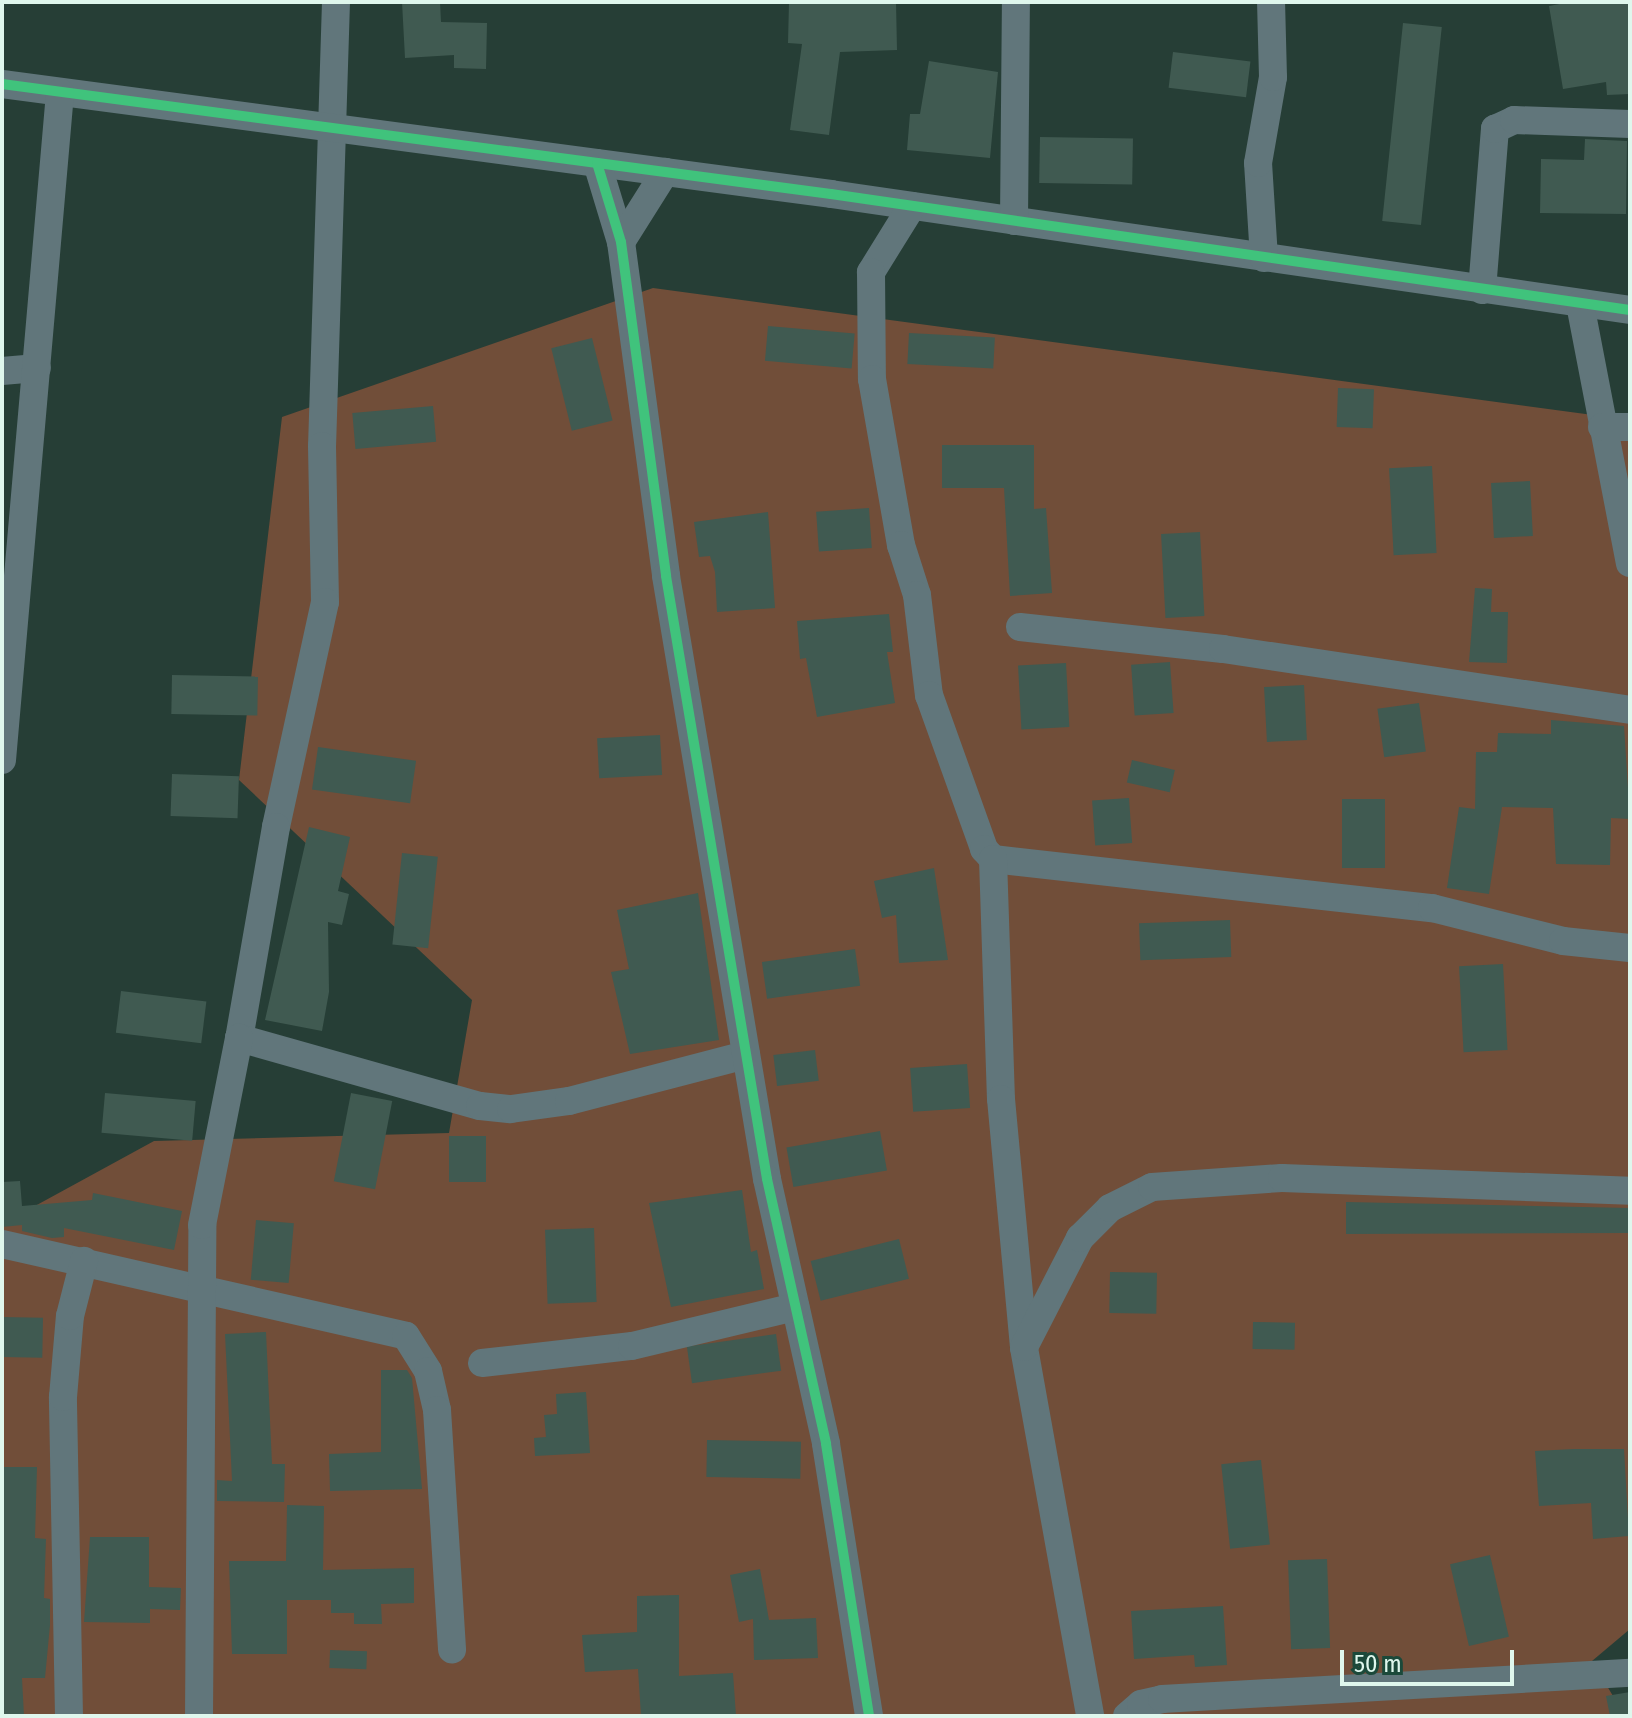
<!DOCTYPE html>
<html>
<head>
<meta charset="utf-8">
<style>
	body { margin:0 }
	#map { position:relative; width:1632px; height:1718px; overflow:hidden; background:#263e36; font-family:"Fira Sans Condensed",sans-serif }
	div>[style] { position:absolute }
	.green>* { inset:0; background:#714e39 }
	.building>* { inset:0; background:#405a51; transform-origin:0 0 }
	.minor>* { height:28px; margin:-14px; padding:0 14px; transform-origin:14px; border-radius:14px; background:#61767b }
	.cycleway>* { height:10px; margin:-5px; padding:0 5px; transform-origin:5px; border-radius:5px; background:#40c37c }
	span { translate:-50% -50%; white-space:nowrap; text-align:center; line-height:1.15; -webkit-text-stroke:8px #1b493a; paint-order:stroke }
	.frame { position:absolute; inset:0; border:4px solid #dff7ed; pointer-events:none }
	.scale { position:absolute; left:1340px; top:1650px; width:174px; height:36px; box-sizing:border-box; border:4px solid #dff7ed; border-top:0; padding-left:10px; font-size:24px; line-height:28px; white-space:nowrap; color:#dff7ed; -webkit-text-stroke:6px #1b493a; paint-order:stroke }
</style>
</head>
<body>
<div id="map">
	<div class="green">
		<div style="clip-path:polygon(653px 288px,1630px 420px,1630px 1629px,1592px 1661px,1625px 1716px,2px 1716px,2px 1224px,154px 1141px,449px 1133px,472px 1000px,239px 780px,282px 417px)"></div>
	</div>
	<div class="building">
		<div style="clip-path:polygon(402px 2px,440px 2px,441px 22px,487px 23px,486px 69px,454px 68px,454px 55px,405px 58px)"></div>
		<div style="clip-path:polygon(789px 2px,896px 2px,897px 50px,840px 52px,829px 135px,790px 130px,802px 44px,788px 43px)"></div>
		<div style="clip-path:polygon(1570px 2px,1630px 2px,1630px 94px,1607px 95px,1606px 82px,1563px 89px,1549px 6px)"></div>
		<div style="left:1403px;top:23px;width:39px;height:199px;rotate:6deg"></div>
		<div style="left:1173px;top:52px;width:78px;height:36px;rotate:7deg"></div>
		<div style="clip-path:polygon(929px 61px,998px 72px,990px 158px,907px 150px,910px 114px,920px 114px)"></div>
		<div style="left:1040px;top:137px;width:93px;height:46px;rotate:1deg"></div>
		<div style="clip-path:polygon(1585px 139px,1627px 141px,1626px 214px,1540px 213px,1541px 159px,1584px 160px)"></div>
		<div style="left:768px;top:326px;width:87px;height:35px;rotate:5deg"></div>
		<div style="left:909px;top:333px;width:86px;height:31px;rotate:3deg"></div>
		<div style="left:592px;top:338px;width:85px;height:42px;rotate:76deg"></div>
		<div style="left:1338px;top:388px;width:36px;height:39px;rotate:2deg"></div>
		<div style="left:433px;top:406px;width:36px;height:81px;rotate:85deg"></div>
		<div style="clip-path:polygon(942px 445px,1034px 445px,1034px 509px,1046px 508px,1052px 593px,1010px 596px,1004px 488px,942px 488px)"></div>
		<div style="left:1432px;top:466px;width:87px;height:43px;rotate:87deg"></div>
		<div style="left:1530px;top:481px;width:55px;height:39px;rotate:87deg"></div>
		<div style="left:869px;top:508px;width:40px;height:53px;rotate:86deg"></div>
		<div style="clip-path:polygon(768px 512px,775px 608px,717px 612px,715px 572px,710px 556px,699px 557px,694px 522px)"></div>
		<div style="left:1200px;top:532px;width:84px;height:39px;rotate:87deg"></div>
		<div style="clip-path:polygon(1475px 588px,1492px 589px,1491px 612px,1508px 612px,1507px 663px,1469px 662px)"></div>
		<div style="clip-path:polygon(889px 614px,893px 652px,887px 652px,895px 703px,817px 717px,806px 658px,800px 659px,797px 621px)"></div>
		<div style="left:1170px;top:662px;width:51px;height:39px;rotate:86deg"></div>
		<div style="left:1066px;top:663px;width:64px;height:48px;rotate:87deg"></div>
		<div style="left:172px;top:675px;width:86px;height:39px;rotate:1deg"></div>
		<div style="left:1304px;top:685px;width:55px;height:40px;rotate:87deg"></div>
		<div style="left:1419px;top:703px;width:49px;height:42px;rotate:82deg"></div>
		<div style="clip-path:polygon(1551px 720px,1624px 726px,1630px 819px,1611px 818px,1610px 865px,1556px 864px,1553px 808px,1502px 807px,1489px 894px,1447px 888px,1459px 807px,1475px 809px,1476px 752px,1497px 752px,1498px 733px,1551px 734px)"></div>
		<div style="left:660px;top:735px;width:40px;height:63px;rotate:87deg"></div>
		<div style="left:318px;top:747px;width:99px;height:43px;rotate:8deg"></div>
		<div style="left:1132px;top:760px;width:44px;height:23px;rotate:13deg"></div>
		<div style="left:172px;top:774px;width:67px;height:42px;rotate:2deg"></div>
		<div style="left:1129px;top:798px;width:45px;height:37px;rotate:86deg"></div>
		<div style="left:1342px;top:799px;width:43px;height:69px"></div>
		<div style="clip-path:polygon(309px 827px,350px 837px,338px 891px,349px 894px,342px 925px,328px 922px,329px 992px,322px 1031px,265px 1020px)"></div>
		<div style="left:402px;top:853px;width:36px;height:92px;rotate:6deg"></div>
		<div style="clip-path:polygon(934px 868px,948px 960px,899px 963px,896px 915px,882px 918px,874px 881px)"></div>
		<div style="clip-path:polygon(698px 893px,719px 1040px,630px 1054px,611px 972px,629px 969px,617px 910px)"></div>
		<div style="left:1230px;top:920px;width:37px;height:91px;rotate:88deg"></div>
		<div style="left:855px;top:949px;width:37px;height:94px;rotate:82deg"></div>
		<div style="left:1503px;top:964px;width:86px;height:44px;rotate:87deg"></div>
		<div style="left:121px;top:991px;width:86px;height:42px;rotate:7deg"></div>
		<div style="left:815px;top:1050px;width:31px;height:42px;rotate:83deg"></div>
		<div style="left:967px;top:1064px;width:44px;height:57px;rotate:86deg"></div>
		<div style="left:105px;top:1093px;width:91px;height:40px;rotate:5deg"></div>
		<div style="left:351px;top:1093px;width:42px;height:90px;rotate:11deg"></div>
		<div style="left:880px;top:1131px;width:40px;height:95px;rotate:80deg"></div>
		<div style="left:486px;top:1136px;width:46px;height:37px;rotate:90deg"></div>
		<div style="clip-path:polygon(20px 1181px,22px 1206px,92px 1200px,93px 1193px,182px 1211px,174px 1250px,64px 1228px,64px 1237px,52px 1238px,22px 1231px,22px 1225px,2px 1227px,2px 1182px)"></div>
		<div style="clip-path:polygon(742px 1190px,751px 1252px,757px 1250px,764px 1289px,671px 1307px,649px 1203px)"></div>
		<div style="clip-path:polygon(1346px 1202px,1630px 1208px,1630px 1233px,1346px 1234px)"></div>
		<div style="left:256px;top:1220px;width:38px;height:60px;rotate:5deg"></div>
		<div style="left:594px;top:1228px;width:74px;height:49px;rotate:88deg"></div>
		<div style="left:899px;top:1239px;width:41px;height:91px;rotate:76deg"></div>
		<div style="left:1110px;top:1272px;width:47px;height:41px;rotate:1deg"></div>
		<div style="left:2px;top:1317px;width:41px;height:40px;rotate:1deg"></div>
		<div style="left:1253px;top:1322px;width:42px;height:27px;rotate:1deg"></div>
		<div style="clip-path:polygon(266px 1332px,272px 1464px,285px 1464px,284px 1502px,217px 1501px,217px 1480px,232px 1481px,225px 1334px)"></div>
		<div style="left:776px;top:1334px;width:37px;height:90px;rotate:82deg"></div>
		<div style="clip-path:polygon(381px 1370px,407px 1370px,412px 1378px,422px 1489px,330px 1491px,329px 1454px,381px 1452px)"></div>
		<div style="clip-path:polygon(586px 1392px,590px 1453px,535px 1456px,534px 1438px,546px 1437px,544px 1415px,557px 1414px,556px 1394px)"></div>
		<div style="left:707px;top:1440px;width:94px;height:37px;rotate:1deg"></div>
		<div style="clip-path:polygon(1574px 1449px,1624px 1449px,1629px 1536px,1593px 1539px,1591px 1503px,1539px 1506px,1535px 1451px)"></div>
		<div style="left:1261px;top:1460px;width:85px;height:40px;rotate:84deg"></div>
		<div style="clip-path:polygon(2px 1467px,37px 1467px,35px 1538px,46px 1539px,44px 1598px,50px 1599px,50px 1625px,45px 1678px,22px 1678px,24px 1716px,2px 1716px)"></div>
		<div style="clip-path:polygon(287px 1505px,324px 1506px,323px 1570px,414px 1568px,414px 1603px,381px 1604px,382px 1624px,354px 1624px,354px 1613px,331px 1613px,331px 1600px,287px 1600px,287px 1654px,232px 1654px,229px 1561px,286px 1561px)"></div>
		<div style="clip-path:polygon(90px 1537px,149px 1537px,149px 1587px,181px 1588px,180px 1610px,150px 1609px,150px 1623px,84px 1622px)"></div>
		<div style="left:1490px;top:1555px;width:84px;height:41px;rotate:77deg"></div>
		<div style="left:1327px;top:1559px;width:89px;height:39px;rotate:88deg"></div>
		<div style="clip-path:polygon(760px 1569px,769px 1620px,816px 1618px,818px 1658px,754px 1660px,753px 1619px,739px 1622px,730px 1575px)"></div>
		<div style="clip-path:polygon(679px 1595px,679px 1676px,733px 1673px,736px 1716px,641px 1716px,638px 1669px,585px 1672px,582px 1635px,637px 1632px,637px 1596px)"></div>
		<div style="clip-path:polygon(1223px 1606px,1227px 1665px,1195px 1667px,1194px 1655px,1134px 1659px,1131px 1611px)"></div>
		<div style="left:330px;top:1650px;width:37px;height:18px;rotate:2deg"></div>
		<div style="clip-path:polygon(1630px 1692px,1630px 1716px,1610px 1716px,1606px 1696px)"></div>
	</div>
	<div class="minor">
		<div style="left:336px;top:2px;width:444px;rotate:91.8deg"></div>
		<div style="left:322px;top:446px;width:156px;rotate:88.9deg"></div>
		<div style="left:325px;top:602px;width:230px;rotate:102.3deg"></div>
		<div style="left:276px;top:827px;width:214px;rotate:99.9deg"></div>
		<div style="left:239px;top:1038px;width:250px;rotate:15.8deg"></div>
		<div style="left:480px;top:1106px;width:31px;rotate:6deg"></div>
		<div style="left:511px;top:1109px;width:59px;rotate:-7.9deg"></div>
		<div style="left:569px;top:1101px;width:183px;rotate:-14.6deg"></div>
		<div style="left:2px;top:84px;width:836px;rotate:7.56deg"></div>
		<div style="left:831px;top:194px;width:807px;rotate:8.26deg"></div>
		<div style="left:597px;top:163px;width:83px;rotate:73.1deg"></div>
		<div style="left:621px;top:242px;width:337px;rotate:82.3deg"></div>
		<div style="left:666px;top:576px;width:611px;rotate:80.49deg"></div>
		<div style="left:767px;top:1179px;width:271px;rotate:77.4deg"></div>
		<div style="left:826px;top:1444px;width:275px;rotate:81deg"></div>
		<div style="left:912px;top:206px;width:78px;rotate:121.8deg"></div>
		<div style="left:871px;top:272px;width:107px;rotate:89.5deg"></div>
		<div style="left:872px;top:379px;width:169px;rotate:80.1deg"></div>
		<div style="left:901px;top:545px;width:52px;rotate:72.3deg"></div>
		<div style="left:917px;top:595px;width:101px;rotate:83.2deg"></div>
		<div style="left:929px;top:695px;width:164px;rotate:70.3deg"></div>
		<div style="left:984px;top:849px;width:13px;rotate:48deg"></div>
		<div style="left:993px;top:859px;width:442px;rotate:6.4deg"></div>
		<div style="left:1432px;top:908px;width:135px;rotate:14.1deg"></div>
		<div style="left:1563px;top:941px;width:67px;rotate:6deg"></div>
		<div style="left:1014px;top:221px;width:219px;rotate:-89.5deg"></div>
		<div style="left:621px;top:242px;width:83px;rotate:-57.8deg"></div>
		<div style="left:1264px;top:258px;width:95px;rotate:-93.6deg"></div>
		<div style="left:1258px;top:163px;width:87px;rotate:-80.1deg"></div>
		<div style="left:1273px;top:77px;width:75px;rotate:-91.5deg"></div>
		<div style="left:1482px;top:290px;width:162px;rotate:-85.4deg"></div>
		<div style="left:1495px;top:129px;width:21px;rotate:-25deg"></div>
		<div style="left:1514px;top:120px;width:116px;rotate:2deg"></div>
		<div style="left:1580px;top:304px;width:264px;rotate:79.1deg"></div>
		<div style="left:2px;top:371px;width:35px;rotate:-5deg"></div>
		<div style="left:1602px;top:427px;width:28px"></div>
		<div style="left:1020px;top:627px;width:204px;rotate:6.2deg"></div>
		<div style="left:1223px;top:649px;width:412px;rotate:8.5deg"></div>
		<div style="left:2px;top:760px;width:670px;rotate:-85.03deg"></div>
		<div style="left:993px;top:859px;width:240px;rotate:88.1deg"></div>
		<div style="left:1001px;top:1099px;width:250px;rotate:84.7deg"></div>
		<div style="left:1024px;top:1348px;width:374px;rotate:79.8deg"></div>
		<div style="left:2px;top:1244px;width:414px;rotate:12.8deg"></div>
		<div style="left:406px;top:1336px;width:41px;rotate:57.8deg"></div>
		<div style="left:428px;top:1371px;width:40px;rotate:77deg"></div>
		<div style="left:437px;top:1410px;width:240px;rotate:86.4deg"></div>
		<div style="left:1024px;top:1347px;width:123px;rotate:-62.8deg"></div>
		<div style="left:1080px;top:1238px;width:42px;rotate:-45deg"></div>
		<div style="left:1110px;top:1208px;width:47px;rotate:-26.6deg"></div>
		<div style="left:1152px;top:1187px;width:130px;rotate:-4deg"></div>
		<div style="left:1282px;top:1178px;width:348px;rotate:2.1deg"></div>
		<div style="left:482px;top:1363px;width:151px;rotate:-6.5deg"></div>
		<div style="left:632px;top:1346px;width:168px;rotate:-13.5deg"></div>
		<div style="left:69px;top:1716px;width:319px;rotate:-91.1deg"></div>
		<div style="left:63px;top:1397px;width:81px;rotate:-85.1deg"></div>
		<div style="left:70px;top:1316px;width:57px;rotate:-75.7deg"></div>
		<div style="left:199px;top:1716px;width:491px;rotate:-89.6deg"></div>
		<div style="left:202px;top:1225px;width:191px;rotate:-78.8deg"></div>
		<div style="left:1127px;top:1716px;width:18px;rotate:-41deg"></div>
		<div style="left:1141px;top:1704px;width:22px;rotate:-13deg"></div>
		<div style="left:1162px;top:1699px;width:469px;rotate:-3.2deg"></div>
	</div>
	<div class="cycleway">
		<div style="left:2px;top:84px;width:836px;rotate:7.56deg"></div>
		<div style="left:831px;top:194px;width:807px;rotate:8.26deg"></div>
		<div style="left:597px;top:163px;width:83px;rotate:73.1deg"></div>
		<div style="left:621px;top:242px;width:337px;rotate:82.3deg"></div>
		<div style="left:666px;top:576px;width:611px;rotate:80.49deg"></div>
		<div style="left:767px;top:1179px;width:271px;rotate:77.4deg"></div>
		<div style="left:826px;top:1444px;width:275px;rotate:81deg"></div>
	</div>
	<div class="frame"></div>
	<div class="scale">50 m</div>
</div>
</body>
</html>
